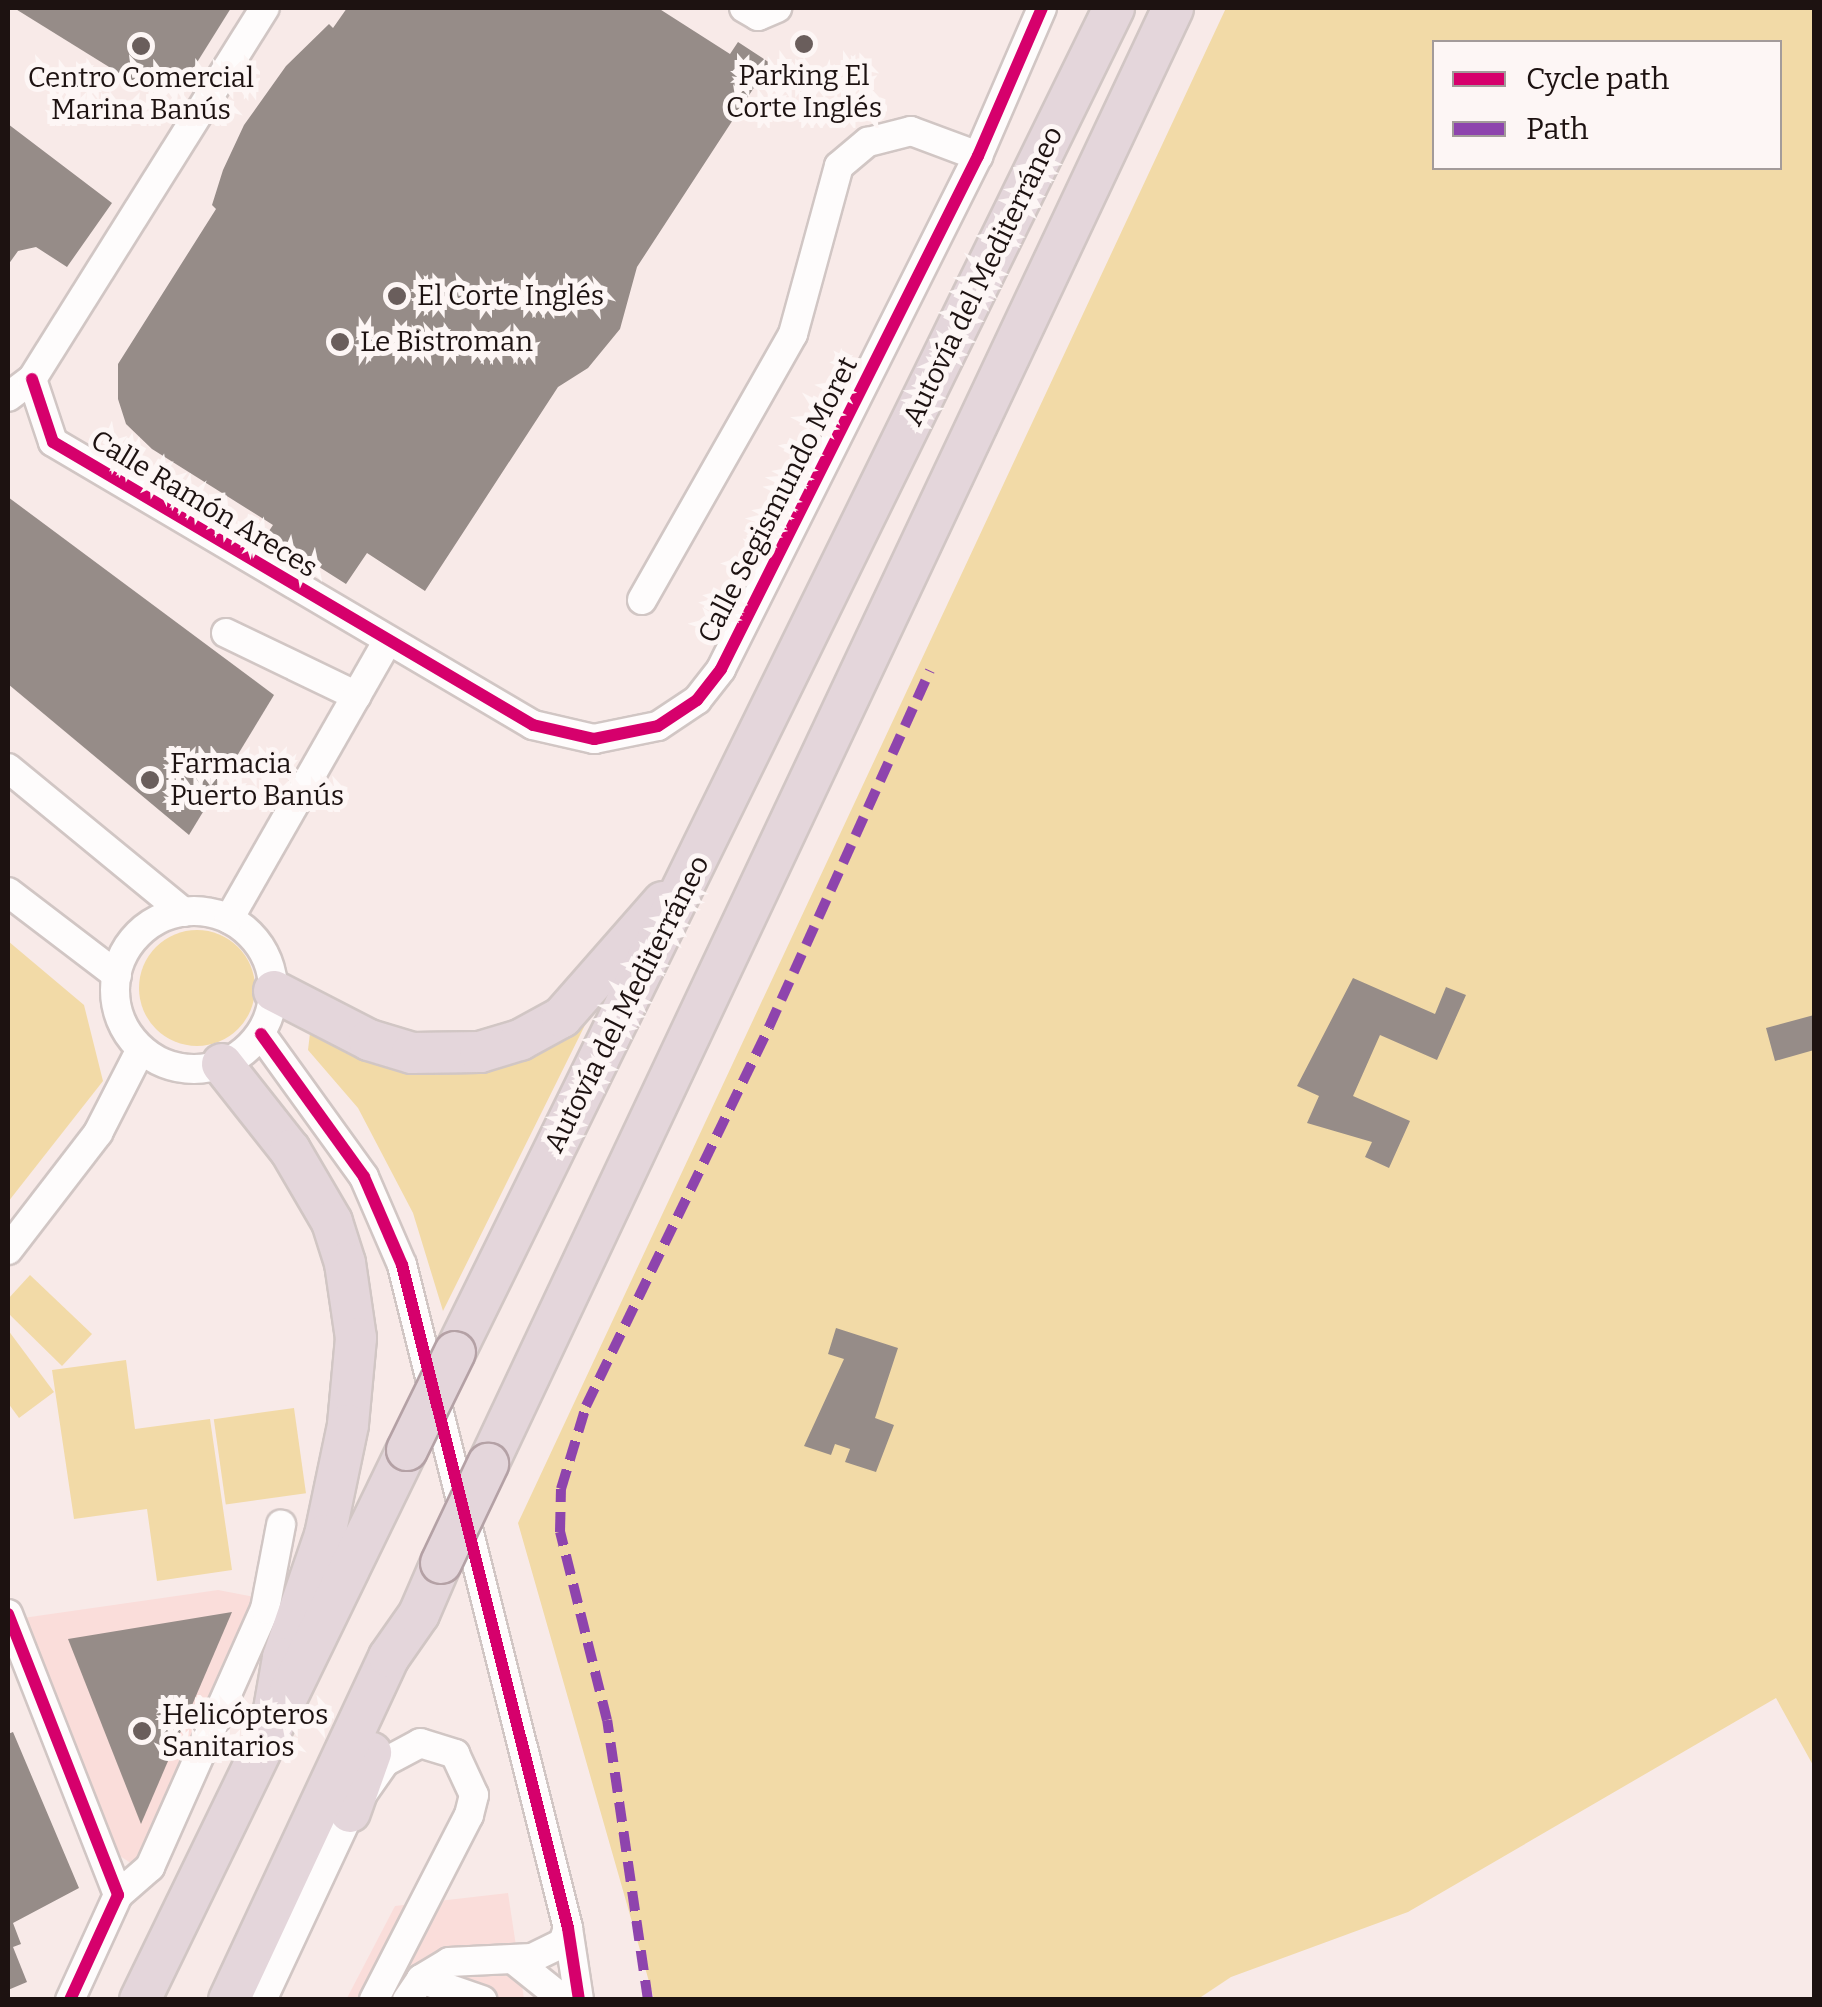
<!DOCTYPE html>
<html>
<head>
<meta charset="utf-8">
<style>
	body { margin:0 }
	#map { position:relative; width:1822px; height:2007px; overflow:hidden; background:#f8eae8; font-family:Bitter,serif }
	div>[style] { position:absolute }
	.built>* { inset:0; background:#faddda }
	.green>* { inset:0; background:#f2daa7; transform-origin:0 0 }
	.round { border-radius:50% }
	.building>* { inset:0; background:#968c88 }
	.roads { filter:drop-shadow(2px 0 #d1c6c4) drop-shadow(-2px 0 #d1c6c4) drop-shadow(0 2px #d1c6c4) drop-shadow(0 -2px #d1c6c4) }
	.minor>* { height:28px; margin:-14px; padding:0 14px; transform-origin:14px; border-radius:14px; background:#fefcfc }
	.minor>.ring { margin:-14px; padding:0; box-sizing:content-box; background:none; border:28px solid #fefcfc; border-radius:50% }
	.highway>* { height:40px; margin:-20px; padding:0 20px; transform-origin:20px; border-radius:20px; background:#e4d6db }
	.bridges { filter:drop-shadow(2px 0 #b4a1a5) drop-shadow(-2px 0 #b4a1a5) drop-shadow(0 2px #b4a1a5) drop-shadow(0 -2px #b4a1a5) }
	.highway-bridge>* { height:40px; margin:-20px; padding:0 20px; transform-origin:20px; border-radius:20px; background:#e4d6db }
	.quiet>* { height:10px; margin-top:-5px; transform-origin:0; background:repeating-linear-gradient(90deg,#8e44ad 0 20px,transparent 0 30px) }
	.cycleway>* { height:12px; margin:-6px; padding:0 6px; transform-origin:6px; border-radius:6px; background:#d6006c }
	.dots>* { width:28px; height:28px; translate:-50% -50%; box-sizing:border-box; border:5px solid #fdf6f5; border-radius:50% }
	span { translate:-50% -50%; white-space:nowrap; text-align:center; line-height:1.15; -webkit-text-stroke:10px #fdf6f5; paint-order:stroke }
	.poi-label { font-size:28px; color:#1d1211 }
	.left { translate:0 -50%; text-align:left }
	.street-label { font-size:28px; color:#1d1211 }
	.frame { position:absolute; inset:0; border:10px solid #1d1211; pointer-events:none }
	.legend { position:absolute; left:1432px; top:40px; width:350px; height:130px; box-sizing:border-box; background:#fdf6f5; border:2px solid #a39b9a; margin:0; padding:12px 18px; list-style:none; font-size:30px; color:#1d1211 }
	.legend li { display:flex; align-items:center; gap:20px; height:50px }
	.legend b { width:50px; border:2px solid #a39b9a }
</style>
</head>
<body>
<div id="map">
	<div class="built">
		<div style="clip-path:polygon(218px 1590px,285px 1603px,152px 1877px,117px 1854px,23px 1618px)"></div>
		<div style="clip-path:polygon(508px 1893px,524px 1999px,346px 2000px,395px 1906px)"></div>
	</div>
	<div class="green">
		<div style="clip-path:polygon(evenodd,1226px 8px,1814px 8px,1814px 1767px,1776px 1698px,1408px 1912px,1231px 1977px,1198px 1999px,654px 1999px,518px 1523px,1226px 8px,1434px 42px,1780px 42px,1780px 168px,1434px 168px,1434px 42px)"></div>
		<div class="round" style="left:139px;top:930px;width:116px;height:116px"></div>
		<div style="clip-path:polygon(8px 941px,84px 1005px,103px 1081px,8px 1202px)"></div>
		<div style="clip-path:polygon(591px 1013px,443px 1311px,413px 1213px,358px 1108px,308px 1050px,310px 1033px,392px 1060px)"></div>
		<div style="clip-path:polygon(30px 1275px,92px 1334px,62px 1366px,8px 1313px,8px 1299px)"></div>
		<div style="clip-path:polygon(8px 1330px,54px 1392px,19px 1418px,8px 1403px)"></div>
		<div style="clip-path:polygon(126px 1360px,135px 1429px,210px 1419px,232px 1570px,157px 1581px,147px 1509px,74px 1519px,52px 1370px)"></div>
		<div style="left:294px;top:1408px;width:86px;height:81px;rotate:82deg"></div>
	</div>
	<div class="building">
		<div style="clip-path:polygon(14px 8px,231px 8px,181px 88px,151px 93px)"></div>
		<div style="clip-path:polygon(347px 8px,658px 8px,730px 54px,738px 42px,770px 63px,637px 267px,620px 329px,588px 368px,558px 387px,425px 591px,367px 553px,346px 584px,267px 534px,273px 525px,152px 449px,126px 424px,118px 399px,118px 364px,216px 209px,212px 205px,223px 170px,244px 125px,286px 66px,329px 24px,333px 28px)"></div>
		<div style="clip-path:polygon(8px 124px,112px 203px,67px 267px,36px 247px,18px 251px,8px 265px)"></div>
		<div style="clip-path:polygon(8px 497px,274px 695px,189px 835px,8px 684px)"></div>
		<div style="clip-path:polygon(1353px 978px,1435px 1014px,1446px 987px,1466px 995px,1437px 1060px,1380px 1035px,1353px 1096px,1410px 1121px,1389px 1168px,1365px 1157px,1372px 1142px,1307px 1123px,1319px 1096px,1297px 1086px)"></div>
		<div style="clip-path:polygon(1814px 1015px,1814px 1050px,1775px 1061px,1766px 1028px)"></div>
		<div style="clip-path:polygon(836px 1328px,898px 1348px,875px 1418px,894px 1425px,876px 1472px,845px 1462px,850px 1449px,835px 1444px,831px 1455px,804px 1446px,844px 1359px,828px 1354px)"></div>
		<div style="clip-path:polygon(232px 1612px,141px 1824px,68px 1639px)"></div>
		<div style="clip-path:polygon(13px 1732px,79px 1888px,13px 1923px,21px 1944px,13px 1947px,27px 1982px,8px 1990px,8px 1734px)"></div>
	</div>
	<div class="roads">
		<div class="minor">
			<div style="left:744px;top:8px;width:16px;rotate:30deg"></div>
			<div style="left:758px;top:16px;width:21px;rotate:-23deg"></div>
			<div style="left:32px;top:379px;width:66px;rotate:71.6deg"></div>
			<div style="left:53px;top:442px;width:557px;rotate:30.52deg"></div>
			<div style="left:533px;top:725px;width:63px;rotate:12.9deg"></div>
			<div style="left:594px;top:739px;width:65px;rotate:-11.5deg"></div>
			<div style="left:658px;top:726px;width:47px;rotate:-33.7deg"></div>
			<div style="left:697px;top:700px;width:39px;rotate:-52deg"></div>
			<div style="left:721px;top:669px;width:574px;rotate:-63.39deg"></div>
			<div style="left:978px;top:156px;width:161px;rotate:-66.6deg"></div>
			<div style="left:8px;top:397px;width:30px;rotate:-37deg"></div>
			<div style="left:32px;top:379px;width:438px;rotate:-57.9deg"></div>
			<div style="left:642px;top:600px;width:306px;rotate:-60.4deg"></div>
			<div style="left:793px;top:334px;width:174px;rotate:-74.7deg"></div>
			<div style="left:839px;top:166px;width:38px;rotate:-40deg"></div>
			<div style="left:868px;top:142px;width:44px;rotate:-14.3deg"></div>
			<div style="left:911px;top:131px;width:72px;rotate:20.5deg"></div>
			<div style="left:226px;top:633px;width:145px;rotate:25.7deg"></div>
			<div style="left:8px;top:768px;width:227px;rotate:39.4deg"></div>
			<div style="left:8px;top:892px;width:137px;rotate:37.3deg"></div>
			<div class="ring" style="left:115px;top:911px;width:130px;height:130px"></div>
			<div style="left:229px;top:919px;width:319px;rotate:-60.3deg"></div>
			<div style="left:261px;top:1034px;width:176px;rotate:54.2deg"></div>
			<div style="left:364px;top:1177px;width:96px;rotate:66.6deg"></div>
			<div style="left:402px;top:1265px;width:683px;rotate:75.94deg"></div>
			<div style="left:568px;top:1928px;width:73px;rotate:81.3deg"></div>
			<div style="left:8px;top:1250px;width:148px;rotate:-52.4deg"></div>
			<div style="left:98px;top:1133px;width:94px;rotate:-62.9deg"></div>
			<div style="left:8px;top:1614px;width:302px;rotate:68.6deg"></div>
			<div style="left:514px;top:1960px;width:64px;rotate:38.7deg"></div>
			<div style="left:421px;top:1979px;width:65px;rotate:19deg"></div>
			<div style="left:70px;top:2000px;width:115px;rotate:-65.4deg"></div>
			<div style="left:118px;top:1895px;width:43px;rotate:-41.2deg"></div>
			<div style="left:150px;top:1867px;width:282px;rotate:-66deg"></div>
			<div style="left:265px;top:1609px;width:86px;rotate:-79.2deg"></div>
			<div style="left:262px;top:2000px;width:208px;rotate:-64.9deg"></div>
			<div style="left:350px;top:1812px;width:61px;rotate:-55deg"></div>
			<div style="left:385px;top:1762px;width:40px;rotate:-28deg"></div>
			<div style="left:420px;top:1743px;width:37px;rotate:17deg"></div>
			<div style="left:455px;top:1754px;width:45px;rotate:65.1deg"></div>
			<div style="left:474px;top:1795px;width:21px;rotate:104deg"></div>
			<div style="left:469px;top:1815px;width:208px;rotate:117.2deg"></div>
			<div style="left:407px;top:2000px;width:25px;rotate:-56deg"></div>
			<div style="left:421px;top:1979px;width:33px;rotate:-31deg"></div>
			<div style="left:449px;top:1962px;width:83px;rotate:-2.8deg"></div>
			<div style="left:532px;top:1958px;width:34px;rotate:-26deg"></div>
			<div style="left:563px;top:1943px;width:16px;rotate:-72deg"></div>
		</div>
		<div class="highway">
			<div style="left:274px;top:991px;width:107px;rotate:27.3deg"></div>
			<div style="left:369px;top:1040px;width:45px;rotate:16.8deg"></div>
			<div style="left:412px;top:1053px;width:68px;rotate:-0.8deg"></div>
			<div style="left:480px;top:1052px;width:42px;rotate:-16.7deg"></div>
			<div style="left:520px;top:1040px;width:48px;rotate:-28.7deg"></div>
			<div style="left:562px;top:1017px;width:153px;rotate:-48.7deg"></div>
			<div style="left:222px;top:1064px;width:110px;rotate:51.7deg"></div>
			<div style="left:290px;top:1150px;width:83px;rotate:59.7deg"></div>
			<div style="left:332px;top:1222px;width:43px;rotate:72.4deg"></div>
			<div style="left:345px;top:1263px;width:76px;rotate:81.7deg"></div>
			<div style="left:356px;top:1338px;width:87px;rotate:95.3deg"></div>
			<div style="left:348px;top:1425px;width:112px;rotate:101.8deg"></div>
			<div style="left:325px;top:1535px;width:130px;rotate:108.9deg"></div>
			<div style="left:283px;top:1658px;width:64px;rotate:99.9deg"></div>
			<div style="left:455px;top:1352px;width:1497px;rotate:-63.88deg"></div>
			<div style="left:488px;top:1464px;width:1609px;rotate:-64.8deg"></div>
			<div style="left:350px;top:1812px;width:63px;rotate:-70.4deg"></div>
			<div style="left:140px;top:2000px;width:611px;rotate:-64.11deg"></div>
			<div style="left:229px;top:2000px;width:378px;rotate:-65deg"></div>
			<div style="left:389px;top:1657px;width:52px;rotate:-55.1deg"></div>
			<div style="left:419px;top:1614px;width:56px;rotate:-66.7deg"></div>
		</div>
	</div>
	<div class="bridges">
		<div class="highway-bridge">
			<div style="left:407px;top:1450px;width:109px;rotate:-63.9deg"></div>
			<div style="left:441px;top:1563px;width:110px;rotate:-64.6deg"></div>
		</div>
	</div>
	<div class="quiet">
		<div style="left:648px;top:2000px;width:283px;rotate:-98.3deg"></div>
		<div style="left:607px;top:1720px;width:194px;rotate:-104deg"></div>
		<div style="left:560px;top:1532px;width:43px;rotate:-88.7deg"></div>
		<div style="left:561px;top:1489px;width:87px;rotate:-73.2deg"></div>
		<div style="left:586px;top:1406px;width:421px;rotate:-64.2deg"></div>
		<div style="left:769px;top:1027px;width:391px;rotate:-65.7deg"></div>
	</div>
	<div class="cycleway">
		<div style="left:32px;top:379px;width:66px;rotate:71.6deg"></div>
		<div style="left:53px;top:442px;width:557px;rotate:30.52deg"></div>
		<div style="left:533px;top:725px;width:63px;rotate:12.9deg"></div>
		<div style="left:594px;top:739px;width:65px;rotate:-11.5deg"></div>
		<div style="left:658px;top:726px;width:47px;rotate:-33.7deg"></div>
		<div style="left:697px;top:700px;width:39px;rotate:-52deg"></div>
		<div style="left:721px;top:669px;width:574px;rotate:-63.39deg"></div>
		<div style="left:978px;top:156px;width:161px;rotate:-66.6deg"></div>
		<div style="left:261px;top:1034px;width:176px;rotate:54.2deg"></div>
		<div style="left:364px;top:1177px;width:96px;rotate:66.6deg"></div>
		<div style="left:402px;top:1265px;width:683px;rotate:75.94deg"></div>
		<div style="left:568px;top:1928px;width:73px;rotate:81.3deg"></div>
		<div style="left:8px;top:1614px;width:302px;rotate:68.6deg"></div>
		<div style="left:118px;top:1895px;width:115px;rotate:114.6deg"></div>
	</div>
	<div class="dots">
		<div style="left:804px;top:44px;background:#6a5e5c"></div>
		<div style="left:141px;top:46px;background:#6a5e5c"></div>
		<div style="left:397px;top:296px;background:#6a5e5c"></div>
		<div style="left:340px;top:342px;background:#6a5e5c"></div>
		<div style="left:150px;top:780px;background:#6a5e5c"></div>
		<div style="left:142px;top:1731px;background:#6a5e5c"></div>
	</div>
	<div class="poi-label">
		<span style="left:804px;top:92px">Parking El<br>Corte Inglés</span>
		<span style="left:141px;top:94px">Centro Comercial<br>Marina Banús</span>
		<span class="left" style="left:417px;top:296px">El Corte Inglés</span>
		<span class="left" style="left:360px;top:342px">Le Bistroman</span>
		<span class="left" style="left:170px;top:780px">Farmacia<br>Puerto Banús</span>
		<span class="left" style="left:162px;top:1731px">Helicópteros<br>Sanitarios</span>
	</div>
	<div class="street-label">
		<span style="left:983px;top:276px;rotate:-64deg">Autovía del Mediterráneo</span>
		<span style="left:778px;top:500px;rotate:-63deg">Calle Segismundo Moret</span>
		<span style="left:204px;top:504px;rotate:31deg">Calle Ramón Areces</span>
		<span style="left:627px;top:1004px;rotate:-63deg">Autovía del Mediterráneo</span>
	</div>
	<div class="frame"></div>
	<ul class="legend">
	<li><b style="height:12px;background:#d6006c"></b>Cycle path</li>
	<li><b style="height:12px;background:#8e44ad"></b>Path</li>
	</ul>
</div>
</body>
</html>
